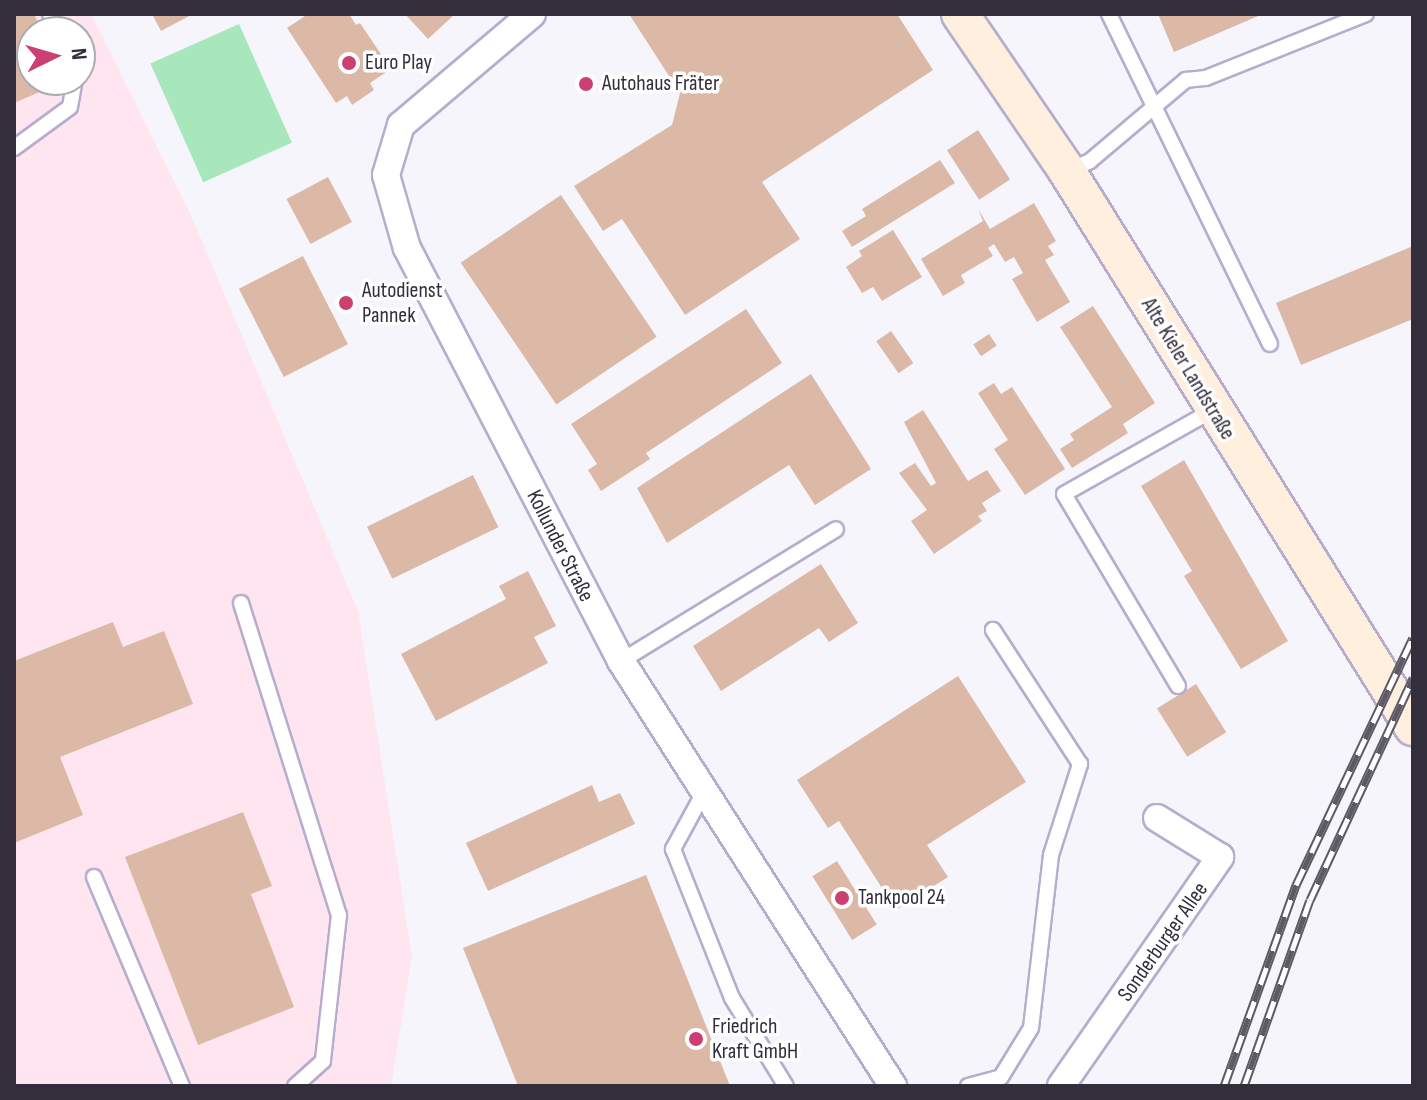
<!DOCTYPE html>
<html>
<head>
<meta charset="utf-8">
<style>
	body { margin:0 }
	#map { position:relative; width:1427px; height:1100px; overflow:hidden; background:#f7f5fc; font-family:"Sofia Sans Condensed",sans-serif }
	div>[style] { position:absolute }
	.industrial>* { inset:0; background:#fee5ef }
	.green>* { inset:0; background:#a8e7bb; transform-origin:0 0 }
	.building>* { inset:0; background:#dbb9a6; transform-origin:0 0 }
	.roads { filter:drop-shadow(2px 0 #b6adce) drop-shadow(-2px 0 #b6adce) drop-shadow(0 2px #b6adce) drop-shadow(0 -2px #b6adce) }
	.lane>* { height:14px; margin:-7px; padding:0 7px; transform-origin:7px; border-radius:7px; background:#fff }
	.street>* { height:26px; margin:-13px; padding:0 13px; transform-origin:13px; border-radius:13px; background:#fff }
	.secondary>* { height:36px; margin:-18px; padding:0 18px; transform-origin:18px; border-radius:18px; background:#feefdf }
	.rail>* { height:9px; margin-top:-4.5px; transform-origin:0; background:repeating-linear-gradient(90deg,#fff 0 18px,#5d5a66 0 36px); box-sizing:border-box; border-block:2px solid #5d5a66 }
	.dots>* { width:22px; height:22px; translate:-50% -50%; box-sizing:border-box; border:4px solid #fff; border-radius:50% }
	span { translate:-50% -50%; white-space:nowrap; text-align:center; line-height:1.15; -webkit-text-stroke:7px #fff; paint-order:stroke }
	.poi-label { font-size:22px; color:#322e3b }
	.left { translate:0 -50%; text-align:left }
	.street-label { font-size:22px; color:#322e3b }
	.frame { position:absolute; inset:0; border:16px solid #322e3b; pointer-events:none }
	.north { position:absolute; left:16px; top:16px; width:80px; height:80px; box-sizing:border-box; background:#fff; border:2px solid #adabb1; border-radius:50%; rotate:85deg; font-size:22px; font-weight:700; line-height:32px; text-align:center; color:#322e3b }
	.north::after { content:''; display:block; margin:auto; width:28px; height:36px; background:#cb3f71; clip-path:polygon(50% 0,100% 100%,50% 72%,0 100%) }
</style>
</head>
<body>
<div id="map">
	<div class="industrial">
		<div style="clip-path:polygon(evenodd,14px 14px,91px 14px,191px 215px,358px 611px,412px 957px,391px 1086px,14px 1086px,14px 14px,32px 32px,80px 32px,80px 80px,32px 80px,32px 32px)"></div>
	</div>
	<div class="green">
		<div style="left:239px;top:24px;width:130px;height:97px;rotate:66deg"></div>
	</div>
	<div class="building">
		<div style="clip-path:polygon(14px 14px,34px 14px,42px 32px,32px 32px,32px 80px,63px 82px,14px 103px)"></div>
		<div style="clip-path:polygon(152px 14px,193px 14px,161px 31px)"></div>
		<div style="clip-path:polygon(308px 14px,349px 14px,356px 25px,360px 23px,391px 69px,370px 83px,374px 90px,352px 105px,347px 96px,336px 103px,287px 28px)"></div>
		<div style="clip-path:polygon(405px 14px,455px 14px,428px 39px)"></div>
		<div style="clip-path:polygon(629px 14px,897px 14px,933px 70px,762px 182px,800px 239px,685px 315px,622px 219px,603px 231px,574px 186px,672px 125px,680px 93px)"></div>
		<div style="clip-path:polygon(1158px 14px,1263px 14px,1174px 52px)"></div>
		<div style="left:978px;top:130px;width:59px;height:37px;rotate:57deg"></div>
		<div style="clip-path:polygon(940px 160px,955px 183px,852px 247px,842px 231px,866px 216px,862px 209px)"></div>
		<div style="left:328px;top:177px;width:51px;height:47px;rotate:62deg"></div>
		<div style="left:561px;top:195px;width:171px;height:121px;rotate:56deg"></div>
		<div style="clip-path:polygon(1034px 203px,1056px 241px,1048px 246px,1054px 255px,1045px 260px,1070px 302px,1037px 322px,1012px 279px,1023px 273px,1014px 257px,1005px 262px,994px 244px,988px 248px,993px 256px,961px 275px,965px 283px,943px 296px,921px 259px,983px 221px,978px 209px,990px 229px)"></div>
		<div style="clip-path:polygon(893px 230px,922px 277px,882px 301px,873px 287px,862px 293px,846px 267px,862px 256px,859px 251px)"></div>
		<div style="clip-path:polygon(1413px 246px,1413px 319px,1301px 365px,1276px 303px)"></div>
		<div style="left:303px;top:256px;width:99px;height:72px;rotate:63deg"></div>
		<div style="clip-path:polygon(1093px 306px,1155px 403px,1123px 424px,1128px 433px,1072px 468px,1060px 449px,1074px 440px,1070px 434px,1112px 407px,1060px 327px)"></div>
		<div style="clip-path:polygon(746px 309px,782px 363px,646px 453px,650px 459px,601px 491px,588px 470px,597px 464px,571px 424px)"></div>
		<div style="left:891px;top:331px;width:39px;height:18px;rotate:55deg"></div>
		<div style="left:989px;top:334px;width:14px;height:19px;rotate:56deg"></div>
		<div style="clip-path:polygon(811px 374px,871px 469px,815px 505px,789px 465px,667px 543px,637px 488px)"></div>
		<div style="clip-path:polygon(994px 383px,1001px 394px,1012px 387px,1065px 469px,1025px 495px,994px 449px,1008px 440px,978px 393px)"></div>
		<div style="clip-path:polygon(923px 410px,968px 481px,987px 470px,1001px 491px,982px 503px,987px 511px,978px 516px,982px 521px,934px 554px,911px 521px,927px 510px,899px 473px,915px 463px,931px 486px,936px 483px,904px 422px)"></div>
		<div style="clip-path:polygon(1184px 460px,1288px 641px,1241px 669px,1184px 576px,1192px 571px,1141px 486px)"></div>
		<div style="left:473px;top:475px;width:58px;height:118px;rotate:64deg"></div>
		<div style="clip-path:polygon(821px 564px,858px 623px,829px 642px,819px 628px,721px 691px,693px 646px)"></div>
		<div style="clip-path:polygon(528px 571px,556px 626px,534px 637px,548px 663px,436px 721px,401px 654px,506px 599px,499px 586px)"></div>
		<div style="clip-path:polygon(113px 622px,123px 647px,164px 631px,193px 704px,60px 757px,83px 815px,14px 843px,14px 661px)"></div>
		<div style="clip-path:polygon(958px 676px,1026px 782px,927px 845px,948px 877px,896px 910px,839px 821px,828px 828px,797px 780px)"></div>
		<div style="left:1196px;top:684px;width:57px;height:46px;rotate:58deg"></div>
		<div style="clip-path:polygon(592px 785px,599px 802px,620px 793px,635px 824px,488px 891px,466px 843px)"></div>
		<div style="clip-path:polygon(243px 812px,272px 886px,251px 894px,294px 1007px,198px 1045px,125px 857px)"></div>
		<div style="left:837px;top:861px;width:75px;height:29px;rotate:58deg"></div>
		<div style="clip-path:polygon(646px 875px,730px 1086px,518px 1086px,463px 948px)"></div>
	</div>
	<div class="roads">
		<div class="lane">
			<div style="left:50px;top:14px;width:20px;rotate:66deg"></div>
			<div style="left:1109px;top:14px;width:367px;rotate:64deg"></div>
			<div style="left:14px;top:148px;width:69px;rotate:-36.2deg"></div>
			<div style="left:70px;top:107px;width:27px;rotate:-80deg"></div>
			<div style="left:1067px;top:171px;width:25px;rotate:-23deg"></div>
			<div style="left:1090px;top:161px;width:126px;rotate:-40.2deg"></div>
			<div style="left:1186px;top:80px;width:20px;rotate:-6deg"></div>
			<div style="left:1206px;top:78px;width:172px;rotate:-21.8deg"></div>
			<div style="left:241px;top:603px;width:327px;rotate:72.6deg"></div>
			<div style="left:339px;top:915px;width:147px;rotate:96.3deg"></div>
			<div style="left:323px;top:1061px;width:38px;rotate:138deg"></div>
			<div style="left:621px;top:661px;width:252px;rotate:-31.5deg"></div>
			<div style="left:1178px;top:686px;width:223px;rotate:-120.7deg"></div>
			<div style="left:1064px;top:494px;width:171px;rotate:-29.4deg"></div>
			<div style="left:703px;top:794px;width:63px;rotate:118.6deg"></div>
			<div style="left:673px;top:849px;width:160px;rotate:68.4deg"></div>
			<div style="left:732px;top:998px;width:103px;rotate:58.5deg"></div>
			<div style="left:94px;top:877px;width:227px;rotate:67.2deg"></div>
			<div style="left:968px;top:1086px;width:34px;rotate:-15deg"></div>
			<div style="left:1001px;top:1077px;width:57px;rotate:-58.5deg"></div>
			<div style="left:1031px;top:1028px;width:174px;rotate:-83.4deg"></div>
			<div style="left:1051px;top:855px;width:96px;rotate:-72.3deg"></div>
			<div style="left:1080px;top:764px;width:160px;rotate:-123deg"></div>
		</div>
		<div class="street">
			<div style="left:532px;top:14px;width:172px;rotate:139.7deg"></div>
			<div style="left:401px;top:125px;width:52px;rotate:106.7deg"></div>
			<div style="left:386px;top:175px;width:76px;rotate:74deg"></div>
			<div style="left:407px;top:248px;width:465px;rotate:62.6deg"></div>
			<div style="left:621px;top:661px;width:505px;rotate:57.38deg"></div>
			<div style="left:1061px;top:1086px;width:279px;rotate:-55.2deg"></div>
			<div style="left:1220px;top:857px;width:74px;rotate:-148.2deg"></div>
		</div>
		<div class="secondary">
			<div style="left:960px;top:14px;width:190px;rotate:55.7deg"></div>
			<div style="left:1067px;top:171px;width:655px;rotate:58.11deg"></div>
		</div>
	</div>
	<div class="rail">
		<div style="left:1224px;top:1086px;width:214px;rotate:-70.3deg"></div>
		<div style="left:1296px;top:885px;width:273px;rotate:-64.7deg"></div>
		<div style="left:1244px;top:1086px;width:197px;rotate:-70.5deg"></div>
		<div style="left:1310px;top:900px;width:245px;rotate:-65.1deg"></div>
	</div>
	<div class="dots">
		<div style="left:349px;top:63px;background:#cb3f71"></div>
		<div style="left:586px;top:84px;background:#cb3f71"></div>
		<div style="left:346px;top:303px;background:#cb3f71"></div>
		<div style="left:842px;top:898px;background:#cb3f71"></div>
		<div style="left:696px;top:1039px;background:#cb3f71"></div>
	</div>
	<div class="poi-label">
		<span class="left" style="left:365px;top:63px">Euro Play</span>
		<span class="left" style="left:602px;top:84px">Autohaus Fräter</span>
		<span class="left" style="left:362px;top:303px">Autodienst<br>Pannek</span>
		<span class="left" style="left:858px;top:898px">Tankpool 24</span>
		<span class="left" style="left:712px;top:1039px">Friedrich<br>Kraft GmbH</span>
	</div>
	<div class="street-label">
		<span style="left:1188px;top:369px;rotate:59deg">Alte Kieler Landstraße</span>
		<span style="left:560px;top:546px;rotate:63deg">Kollunder Straße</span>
		<span style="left:1163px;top:942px;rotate:-55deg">Sonderburger Allee</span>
	</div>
	<div class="frame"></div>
	<div class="north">N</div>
</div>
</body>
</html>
